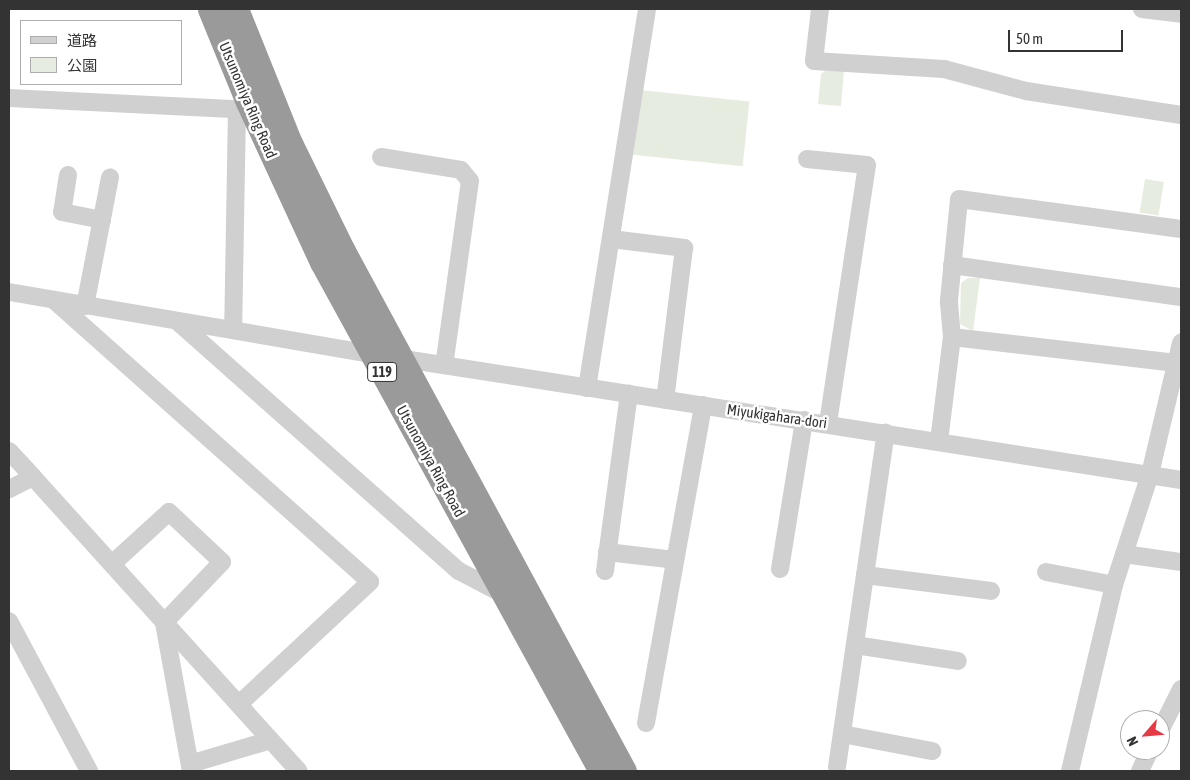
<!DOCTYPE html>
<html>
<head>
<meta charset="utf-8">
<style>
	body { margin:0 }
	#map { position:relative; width:1190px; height:780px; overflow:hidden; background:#fff; font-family:"Asap Condensed","Noto Sans JP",sans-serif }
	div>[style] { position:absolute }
	.green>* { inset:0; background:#e6ecdf; transform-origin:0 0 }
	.minor>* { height:18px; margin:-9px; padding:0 9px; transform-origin:9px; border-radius:9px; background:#d0d0d0 }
	.highway>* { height:25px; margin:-12.5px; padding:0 12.5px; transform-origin:12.5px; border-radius:12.5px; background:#9a9a9a }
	span { translate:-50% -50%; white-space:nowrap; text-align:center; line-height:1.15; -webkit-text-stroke:5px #fff; paint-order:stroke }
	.shield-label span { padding:1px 4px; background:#fff; border:1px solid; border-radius:4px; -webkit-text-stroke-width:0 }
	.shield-label { font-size:14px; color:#333; font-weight:700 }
	.street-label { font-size:15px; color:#333 }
	.frame { position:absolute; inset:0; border:10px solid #333; pointer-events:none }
	.legend { position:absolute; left:20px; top:20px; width:162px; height:65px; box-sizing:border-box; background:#fff; border:1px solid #adadad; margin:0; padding:6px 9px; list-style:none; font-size:15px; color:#333 }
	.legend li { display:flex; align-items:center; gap:10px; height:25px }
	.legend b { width:25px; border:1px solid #adadad }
	.north { position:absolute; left:1120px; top:710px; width:50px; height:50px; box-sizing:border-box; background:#fff; border:1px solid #adadad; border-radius:50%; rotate:243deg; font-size:14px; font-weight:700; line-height:20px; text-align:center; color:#333 }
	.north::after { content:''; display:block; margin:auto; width:18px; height:22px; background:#e63946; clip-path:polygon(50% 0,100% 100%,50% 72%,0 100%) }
	.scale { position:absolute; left:1008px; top:30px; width:115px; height:22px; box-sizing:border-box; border:2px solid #333; border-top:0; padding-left:6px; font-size:15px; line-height:18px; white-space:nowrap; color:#333; -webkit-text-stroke:4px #fff; paint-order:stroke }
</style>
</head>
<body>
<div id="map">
	<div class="green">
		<div style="clip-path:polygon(830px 67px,844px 69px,841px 106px,818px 104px,821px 74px)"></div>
		<div style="left:640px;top:90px;width:110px;height:65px;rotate:6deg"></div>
		<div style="left:1145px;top:179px;width:19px;height:34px;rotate:9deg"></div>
		<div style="clip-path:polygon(968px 278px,980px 278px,973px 331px,960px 324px,961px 283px)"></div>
	</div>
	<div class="minor">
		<div style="left:820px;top:9px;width:52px;rotate:96.6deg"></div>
		<div style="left:814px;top:61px;width:130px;rotate:3.5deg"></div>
		<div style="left:944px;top:69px;width:85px;rotate:15deg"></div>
		<div style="left:1026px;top:91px;width:157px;rotate:8.8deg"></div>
		<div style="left:1142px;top:9px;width:39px;rotate:7deg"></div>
		<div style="left:9px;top:98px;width:228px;rotate:2.8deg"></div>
		<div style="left:237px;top:109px;width:221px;rotate:91deg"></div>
		<div style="left:381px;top:157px;width:81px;rotate:9.2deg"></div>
		<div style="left:461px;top:170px;width:14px;rotate:51deg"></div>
		<div style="left:470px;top:181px;width:186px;rotate:98deg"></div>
		<div style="left:807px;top:159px;width:60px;rotate:5.7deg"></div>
		<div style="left:867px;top:165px;width:262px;rotate:98.6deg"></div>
		<div style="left:68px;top:175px;width:37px;rotate:99deg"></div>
		<div style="left:62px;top:212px;width:41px;rotate:11.3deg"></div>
		<div style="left:611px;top:239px;width:74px;rotate:7deg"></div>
		<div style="left:684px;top:248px;width:153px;rotate:97.1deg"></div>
		<div style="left:952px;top:265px;width:231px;rotate:8deg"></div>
		<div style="left:9px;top:292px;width:368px;rotate:9.7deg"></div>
		<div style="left:372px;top:354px;width:819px;rotate:8.85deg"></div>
		<div style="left:55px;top:301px;width:422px;rotate:41.7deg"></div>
		<div style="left:370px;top:582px;width:179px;rotate:137deg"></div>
		<div style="left:85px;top:306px;width:131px;rotate:-79deg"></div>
		<div style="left:177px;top:321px;width:377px;rotate:41.6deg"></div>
		<div style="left:459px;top:571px;width:50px;rotate:27.6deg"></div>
		<div style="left:952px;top:337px;width:226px;rotate:6.6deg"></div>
		<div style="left:587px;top:388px;width:384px;rotate:-81deg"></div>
		<div style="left:939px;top:441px;width:105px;rotate:-82.9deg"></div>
		<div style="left:952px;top:337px;width:37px;rotate:-95deg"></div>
		<div style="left:949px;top:300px;width:101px;rotate:-84.3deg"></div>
		<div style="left:959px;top:199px;width:224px;rotate:7.7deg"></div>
		<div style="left:9px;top:451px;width:35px;rotate:47deg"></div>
		<div style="left:33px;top:477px;width:27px;rotate:153deg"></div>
		<div style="left:33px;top:477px;width:396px;rotate:47.9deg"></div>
		<div style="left:607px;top:552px;width:68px;rotate:6.7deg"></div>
		<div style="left:1124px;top:554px;width:58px;rotate:8deg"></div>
		<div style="left:112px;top:564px;width:77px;rotate:-42.4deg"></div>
		<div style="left:169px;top:512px;width:73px;rotate:43.3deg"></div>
		<div style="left:222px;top:562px;width:84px;rotate:133.6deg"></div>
		<div style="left:164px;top:623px;width:150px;rotate:79.7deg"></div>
		<div style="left:780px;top:569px;width:151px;rotate:-80.8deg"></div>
		<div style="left:605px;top:571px;width:179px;rotate:-82.3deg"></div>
		<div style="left:1046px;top:572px;width:69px;rotate:10.8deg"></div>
		<div style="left:865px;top:575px;width:127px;rotate:7.2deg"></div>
		<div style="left:9px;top:621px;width:170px;rotate:61.9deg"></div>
		<div style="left:855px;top:645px;width:104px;rotate:8.8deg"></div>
		<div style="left:646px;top:723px;width:323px;rotate:-79.8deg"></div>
		<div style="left:1160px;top:731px;width:47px;rotate:-63.4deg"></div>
		<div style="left:842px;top:734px;width:92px;rotate:10.7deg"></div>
		<div style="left:190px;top:764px;width:84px;rotate:-16.5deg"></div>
		<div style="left:837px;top:767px;width:338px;rotate:-81.7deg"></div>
		<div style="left:1070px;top:771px;width:191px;rotate:-76.7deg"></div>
		<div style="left:1114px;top:585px;width:117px;rotate:-72deg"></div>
		<div style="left:1150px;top:474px;width:135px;rotate:-76.7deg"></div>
		<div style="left:1140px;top:771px;width:23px;rotate:-65deg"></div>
	</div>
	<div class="highway">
		<div style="left:210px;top:9px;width:100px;rotate:67.8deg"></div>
		<div style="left:248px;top:102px;width:176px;rotate:65.2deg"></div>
		<div style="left:322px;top:262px;width:580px;rotate:61.27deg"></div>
		<div style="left:236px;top:9px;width:144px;rotate:68.1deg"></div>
		<div style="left:290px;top:143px;width:120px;rotate:63.9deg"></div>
		<div style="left:343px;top:251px;width:591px;rotate:61.61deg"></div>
	</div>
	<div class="shield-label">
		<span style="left:382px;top:372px">119</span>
	</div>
	<div class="street-label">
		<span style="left:248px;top:100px;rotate:67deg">Utsunomiya Ring Road</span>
		<span style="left:777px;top:416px;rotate:8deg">Miyukigahara-dori</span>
		<span style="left:431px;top:461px;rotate:61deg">Utsunomiya Ring Road</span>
	</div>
	<div class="frame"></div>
	<ul class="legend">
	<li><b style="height:6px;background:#d0d0d0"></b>道路</li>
	<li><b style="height:14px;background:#e6ecdf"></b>公園</li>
	</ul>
	<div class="north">N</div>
	<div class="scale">50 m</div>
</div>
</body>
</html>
